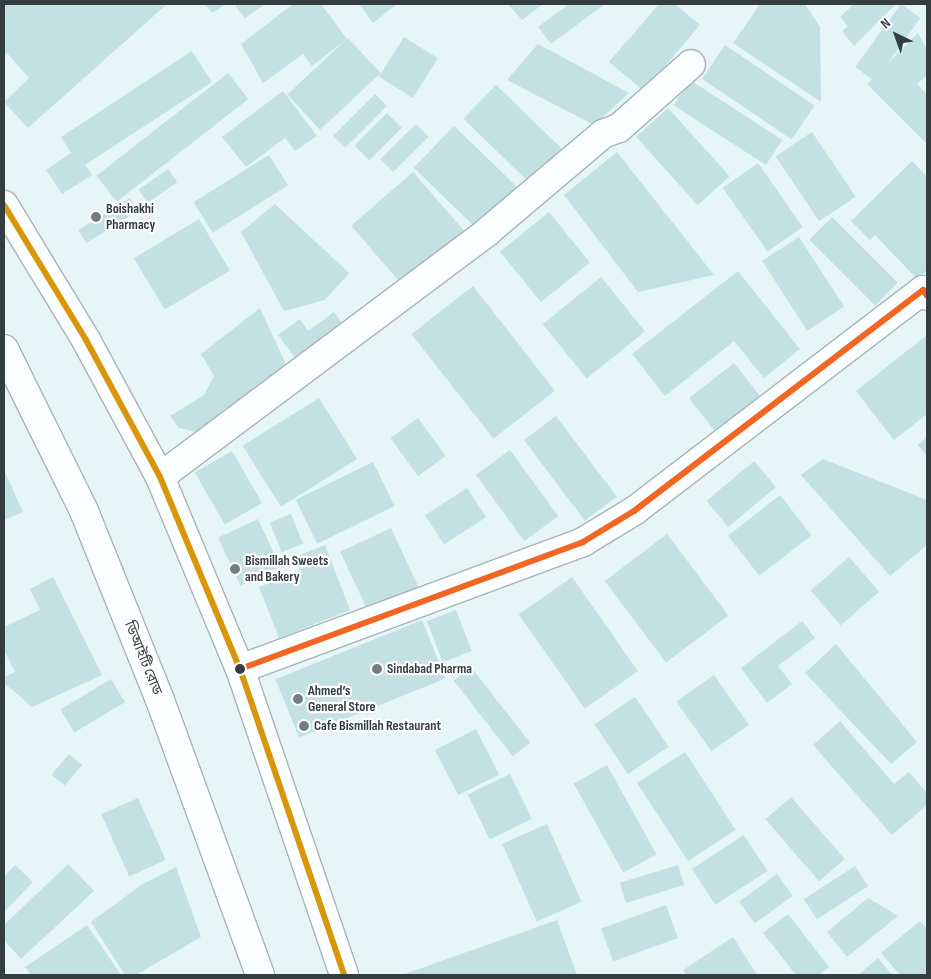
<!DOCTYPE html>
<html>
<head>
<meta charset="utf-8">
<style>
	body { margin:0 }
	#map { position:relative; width:931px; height:979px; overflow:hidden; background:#e6f6f7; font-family:"Sofia Sans Condensed","Noto Sans Bengali",sans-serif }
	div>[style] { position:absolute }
	.building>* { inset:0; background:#c3e0e2; transform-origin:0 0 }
	.roads { filter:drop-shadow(1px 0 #a8b4b4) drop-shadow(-1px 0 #a8b4b4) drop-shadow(0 1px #a8b4b4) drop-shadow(0 -1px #a8b4b4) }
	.minor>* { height:28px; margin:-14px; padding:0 14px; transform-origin:14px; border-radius:14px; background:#fbfefe }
	.major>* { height:28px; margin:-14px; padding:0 14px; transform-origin:14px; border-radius:14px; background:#fbfefe }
	.bus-1>* { height:6px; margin:-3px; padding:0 3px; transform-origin:3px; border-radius:3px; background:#da9609 }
	.bus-2>* { height:6px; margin:-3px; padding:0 3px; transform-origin:3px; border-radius:3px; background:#f26522 }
	.dots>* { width:14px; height:14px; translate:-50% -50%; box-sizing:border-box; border:2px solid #fff; border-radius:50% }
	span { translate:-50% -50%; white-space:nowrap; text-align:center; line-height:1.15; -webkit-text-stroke:4.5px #fff; paint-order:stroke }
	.poi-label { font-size:14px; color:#333e3e; font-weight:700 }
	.left { translate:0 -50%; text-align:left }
	.street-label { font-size:14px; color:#333e3e }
	.frame { position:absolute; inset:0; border:5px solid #333e3e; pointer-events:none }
	.north { position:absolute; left:871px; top:10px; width:50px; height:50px; -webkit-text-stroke:4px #fff; paint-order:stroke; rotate:318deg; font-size:14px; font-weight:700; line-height:20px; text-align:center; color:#333e3e }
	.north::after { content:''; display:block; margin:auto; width:18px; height:22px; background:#333e3e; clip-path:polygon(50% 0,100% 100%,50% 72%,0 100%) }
</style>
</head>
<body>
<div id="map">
	<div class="building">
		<div style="clip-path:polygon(4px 4px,165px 4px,166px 5px,28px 128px,4px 102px,29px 78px,7px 53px,4px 56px)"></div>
		<div style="clip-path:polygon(205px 4px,226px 4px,212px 13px)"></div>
		<div style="clip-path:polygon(234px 4px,265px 4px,245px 18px)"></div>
		<div style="clip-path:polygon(293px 4px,321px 4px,347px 39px,312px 66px,303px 54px,263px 83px,241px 44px)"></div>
		<div style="clip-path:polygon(359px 4px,397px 4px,373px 23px)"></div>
		<div style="clip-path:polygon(508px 4px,543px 4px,522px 20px)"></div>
		<div style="clip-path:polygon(569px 4px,605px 4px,551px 44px,538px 27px)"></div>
		<div style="clip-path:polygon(659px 4px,675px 4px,700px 25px,644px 91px,609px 62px)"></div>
		<div style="clip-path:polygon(760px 4px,805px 4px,820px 27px,821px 102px,733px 43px)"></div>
		<div style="clip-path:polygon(854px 4px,896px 4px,854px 46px,842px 31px,848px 26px,840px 17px)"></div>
		<div style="left:901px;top:4px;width:24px;height:78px;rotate:36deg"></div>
		<div style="clip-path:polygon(918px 33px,927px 50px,927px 75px,917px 84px,927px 94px,927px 144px,867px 84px)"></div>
		<div style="left:404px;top:37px;width:40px;height:47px;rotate:32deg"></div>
		<div style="left:348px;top:38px;width:48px;height:83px;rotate:47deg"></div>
		<div style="clip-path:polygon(538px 44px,629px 93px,594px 125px,507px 80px)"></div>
		<div style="left:725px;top:45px;width:108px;height:41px;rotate:34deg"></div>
		<div style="clip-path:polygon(192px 51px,212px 82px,85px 165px,92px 175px,62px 194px,46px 170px,71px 153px,61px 137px)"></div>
		<div style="left:228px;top:73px;width:33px;height:167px;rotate:52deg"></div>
		<div style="left:690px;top:80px;width:110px;height:30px;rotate:33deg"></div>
		<div style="left:496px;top:85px;width:91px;height:47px;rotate:44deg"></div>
		<div style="clip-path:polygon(283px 91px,317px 136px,295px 151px,285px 138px,246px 167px,222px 137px)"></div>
		<div style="left:375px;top:94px;width:17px;height:59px;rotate:45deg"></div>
		<div style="left:668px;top:108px;width:92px;height:43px;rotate:48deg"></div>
		<div style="left:387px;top:113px;width:21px;height:46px;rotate:45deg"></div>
		<div style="left:416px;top:124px;width:18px;height:50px;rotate:45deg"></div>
		<div style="left:454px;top:126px;width:91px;height:58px;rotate:44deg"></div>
		<div style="left:812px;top:132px;width:78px;height:44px;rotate:56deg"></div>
		<div style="clip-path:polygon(617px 152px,714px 275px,638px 292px,564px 195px)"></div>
		<div style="left:269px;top:155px;width:36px;height:89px;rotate:58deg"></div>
		<div style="clip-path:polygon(912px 161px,927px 177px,927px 270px,918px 280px,875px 235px,870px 240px,851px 221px)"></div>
		<div style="left:758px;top:163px;width:78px;height:43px;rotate:55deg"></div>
		<div style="left:168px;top:169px;width:16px;height:36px;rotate:55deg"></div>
		<div style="left:413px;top:172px;width:78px;height:82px;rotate:49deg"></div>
		<div style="left:130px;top:198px;width:15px;height:61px;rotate:58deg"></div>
		<div style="clip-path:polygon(275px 204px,349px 273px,325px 300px,284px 311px,241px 232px)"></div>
		<div style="left:549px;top:212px;width:65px;height:63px;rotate:51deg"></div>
		<div style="left:832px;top:217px;width:93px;height:32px;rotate:45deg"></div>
		<div style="left:199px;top:219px;width:60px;height:76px;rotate:59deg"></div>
		<div style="left:799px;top:237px;width:83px;height:44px;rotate:57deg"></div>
		<div style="clip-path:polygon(738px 271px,800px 349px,764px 378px,734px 341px,665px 396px,632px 354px)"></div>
		<div style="left:601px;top:277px;width:70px;height:75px;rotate:51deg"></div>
		<div style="left:473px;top:286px;width:133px;height:78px;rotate:52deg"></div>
		<div style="clip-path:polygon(260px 308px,289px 371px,208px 435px,179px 428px,170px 416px,204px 395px,214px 376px,201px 354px)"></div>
		<div style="clip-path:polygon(334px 312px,342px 323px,295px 358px,278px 335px,300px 319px,308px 331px)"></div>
		<div style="clip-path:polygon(927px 335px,927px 414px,894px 440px,856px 391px)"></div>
		<div style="left:734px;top:363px;width:42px;height:57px;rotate:52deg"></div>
		<div style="left:319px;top:398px;width:72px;height:90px;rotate:58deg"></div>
		<div style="left:556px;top:416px;width:101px;height:40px;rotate:53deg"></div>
		<div style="left:418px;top:418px;width:47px;height:34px;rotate:54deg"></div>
		<div style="clip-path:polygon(927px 437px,927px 456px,918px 445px)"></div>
		<div style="left:510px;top:450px;width:82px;height:42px;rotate:54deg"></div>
		<div style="left:232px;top:451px;width:60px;height:43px;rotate:60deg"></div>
		<div style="clip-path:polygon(823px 459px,927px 500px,927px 545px,890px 576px,801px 475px)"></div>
		<div style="left:754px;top:461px;width:34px;height:62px;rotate:50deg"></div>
		<div style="left:373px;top:462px;width:49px;height:86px;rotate:64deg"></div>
		<div style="clip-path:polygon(4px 470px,23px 512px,4px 520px)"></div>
		<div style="left:467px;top:488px;width:35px;height:50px;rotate:57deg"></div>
		<div style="left:780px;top:495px;width:51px;height:66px;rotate:52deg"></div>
		<div style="left:291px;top:514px;width:32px;height:23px;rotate:68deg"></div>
		<div style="left:258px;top:519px;width:53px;height:44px;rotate:65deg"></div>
		<div style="left:391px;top:528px;width:65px;height:56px;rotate:65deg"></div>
		<div style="left:667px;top:534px;width:102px;height:78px;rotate:53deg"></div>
		<div style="clip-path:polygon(325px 545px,350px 610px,279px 638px,259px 587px,300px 571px,295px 557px)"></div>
		<div style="left:849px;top:557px;width:46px;height:51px;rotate:49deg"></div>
		<div style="clip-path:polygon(53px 577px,102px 675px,32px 707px,4px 683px,4px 677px,15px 672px,4px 650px,4px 627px,40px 610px,30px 589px)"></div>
		<div style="left:572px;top:577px;width:115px;height:65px;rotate:55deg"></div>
		<div style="left:456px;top:610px;width:44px;height:31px;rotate:69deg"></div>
		<div style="left:422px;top:620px;width:63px;height:158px;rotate:68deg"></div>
		<div style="clip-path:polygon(802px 621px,815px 638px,778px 666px,792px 684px,767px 703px,741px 668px)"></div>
		<div style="clip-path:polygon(836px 644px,917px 742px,891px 764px,805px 673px)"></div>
		<div style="left:471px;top:667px;width:96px;height:22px;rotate:52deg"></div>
		<div style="left:714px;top:675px;width:61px;height:46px;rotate:55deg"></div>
		<div style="left:111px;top:679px;width:27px;height:59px;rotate:59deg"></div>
		<div style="left:635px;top:697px;width:60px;height:49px;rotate:56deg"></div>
		<div style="clip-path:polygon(840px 721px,894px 784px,909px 772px,927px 793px,927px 805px,892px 835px,813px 745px)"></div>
		<div style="left:476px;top:729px;width:51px;height:46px;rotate:63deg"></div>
		<div style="left:685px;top:752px;width:93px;height:57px;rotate:57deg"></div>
		<div style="left:69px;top:754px;width:17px;height:27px;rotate:40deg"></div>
		<div style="left:607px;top:765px;width:102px;height:38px;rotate:61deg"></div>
		<div style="left:510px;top:774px;width:50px;height:47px;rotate:64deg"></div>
		<div style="left:791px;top:797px;width:82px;height:34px;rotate:49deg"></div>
		<div style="left:138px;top:798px;width:68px;height:40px;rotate:66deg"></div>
		<div style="left:547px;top:824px;width:85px;height:49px;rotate:66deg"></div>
		<div style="left:744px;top:835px;width:43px;height:62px;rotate:57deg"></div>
		<div style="clip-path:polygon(68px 864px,94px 891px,21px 959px,4px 940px,4px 925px)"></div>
		<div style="clip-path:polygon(15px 865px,33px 882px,4px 912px,4px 876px)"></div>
		<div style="left:678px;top:865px;width:21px;height:61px;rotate:73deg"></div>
		<div style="left:855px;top:866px;width:24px;height:61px;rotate:57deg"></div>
		<div style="clip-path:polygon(176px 867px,201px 937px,136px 975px,125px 975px,91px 922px,141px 885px)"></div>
		<div style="left:777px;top:874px;width:27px;height:47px;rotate:54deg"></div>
		<div style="clip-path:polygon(868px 898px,898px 916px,847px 957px,827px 932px)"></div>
		<div style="left:666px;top:905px;width:35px;height:69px;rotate:70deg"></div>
		<div style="clip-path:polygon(788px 914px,829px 967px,819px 975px,796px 975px,763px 933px)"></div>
		<div style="clip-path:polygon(557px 920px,577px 975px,402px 975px)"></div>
		<div style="clip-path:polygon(920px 921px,927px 929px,927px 975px,900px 975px,881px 953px)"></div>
		<div style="clip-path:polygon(87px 925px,121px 975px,31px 975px,25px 967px)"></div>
		<div style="clip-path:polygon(733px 937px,757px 975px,686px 975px,683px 970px)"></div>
		<div style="clip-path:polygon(878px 958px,892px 975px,858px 975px)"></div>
	</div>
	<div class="roads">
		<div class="minor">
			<div style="left:160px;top:477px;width:409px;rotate:-36.8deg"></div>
			<div style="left:487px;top:232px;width:152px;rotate:-40.2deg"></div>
			<div style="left:603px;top:134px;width:17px;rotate:-21deg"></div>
			<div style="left:619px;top:128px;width:96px;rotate:-41.6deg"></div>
			<div style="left:240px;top:669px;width:366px;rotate:-20.3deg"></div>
			<div style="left:583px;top:542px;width:60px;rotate:-31.3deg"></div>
			<div style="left:634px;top:511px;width:364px;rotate:-37.4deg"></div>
			<div style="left:923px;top:290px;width:7px;rotate:56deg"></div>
		</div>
		<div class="major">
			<div style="left:4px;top:205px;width:158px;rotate:58.7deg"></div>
			<div style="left:86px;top:340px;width:156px;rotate:61.6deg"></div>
			<div style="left:160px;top:477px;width:208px;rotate:67.4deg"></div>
			<div style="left:240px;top:669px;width:323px;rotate:71.2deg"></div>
			<div style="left:4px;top:349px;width:181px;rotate:63.7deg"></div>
			<div style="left:84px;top:511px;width:204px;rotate:68.1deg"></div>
			<div style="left:160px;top:700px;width:293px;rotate:70deg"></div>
		</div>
	</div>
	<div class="bus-1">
		<div style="left:4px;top:205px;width:158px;rotate:58.7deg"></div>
		<div style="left:86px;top:340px;width:156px;rotate:61.6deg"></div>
		<div style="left:160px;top:477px;width:208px;rotate:67.4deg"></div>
		<div style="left:240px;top:669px;width:323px;rotate:71.2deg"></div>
	</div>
	<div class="bus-2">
		<div style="left:240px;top:669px;width:366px;rotate:-20.3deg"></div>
		<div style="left:583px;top:542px;width:60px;rotate:-31.3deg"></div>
		<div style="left:634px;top:511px;width:364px;rotate:-37.4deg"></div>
		<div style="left:923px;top:290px;width:7px;rotate:56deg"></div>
	</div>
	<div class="dots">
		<div style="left:96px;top:217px;background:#727e7f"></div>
		<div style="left:235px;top:569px;background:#727e7f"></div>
		<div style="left:240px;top:669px;background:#333e3e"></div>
		<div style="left:377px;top:669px;background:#727e7f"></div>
		<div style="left:298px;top:699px;background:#727e7f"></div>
		<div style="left:304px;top:726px;background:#727e7f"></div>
	</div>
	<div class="poi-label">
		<span class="left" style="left:106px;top:217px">Boishakhi<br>Pharmacy</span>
		<span class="left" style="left:245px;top:569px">Bismillah Sweets<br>and Bakery</span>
		<span class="left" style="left:387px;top:669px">Sindabad Pharma</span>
		<span class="left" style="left:308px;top:699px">Ahmed’s<br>General Store</span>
		<span class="left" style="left:314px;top:726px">Cafe Bismillah Restaurant</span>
	</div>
	<div class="street-label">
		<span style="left:143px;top:658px;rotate:68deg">ডিআইটি রোড</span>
	</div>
	<div class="frame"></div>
	<div class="north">N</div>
</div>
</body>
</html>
